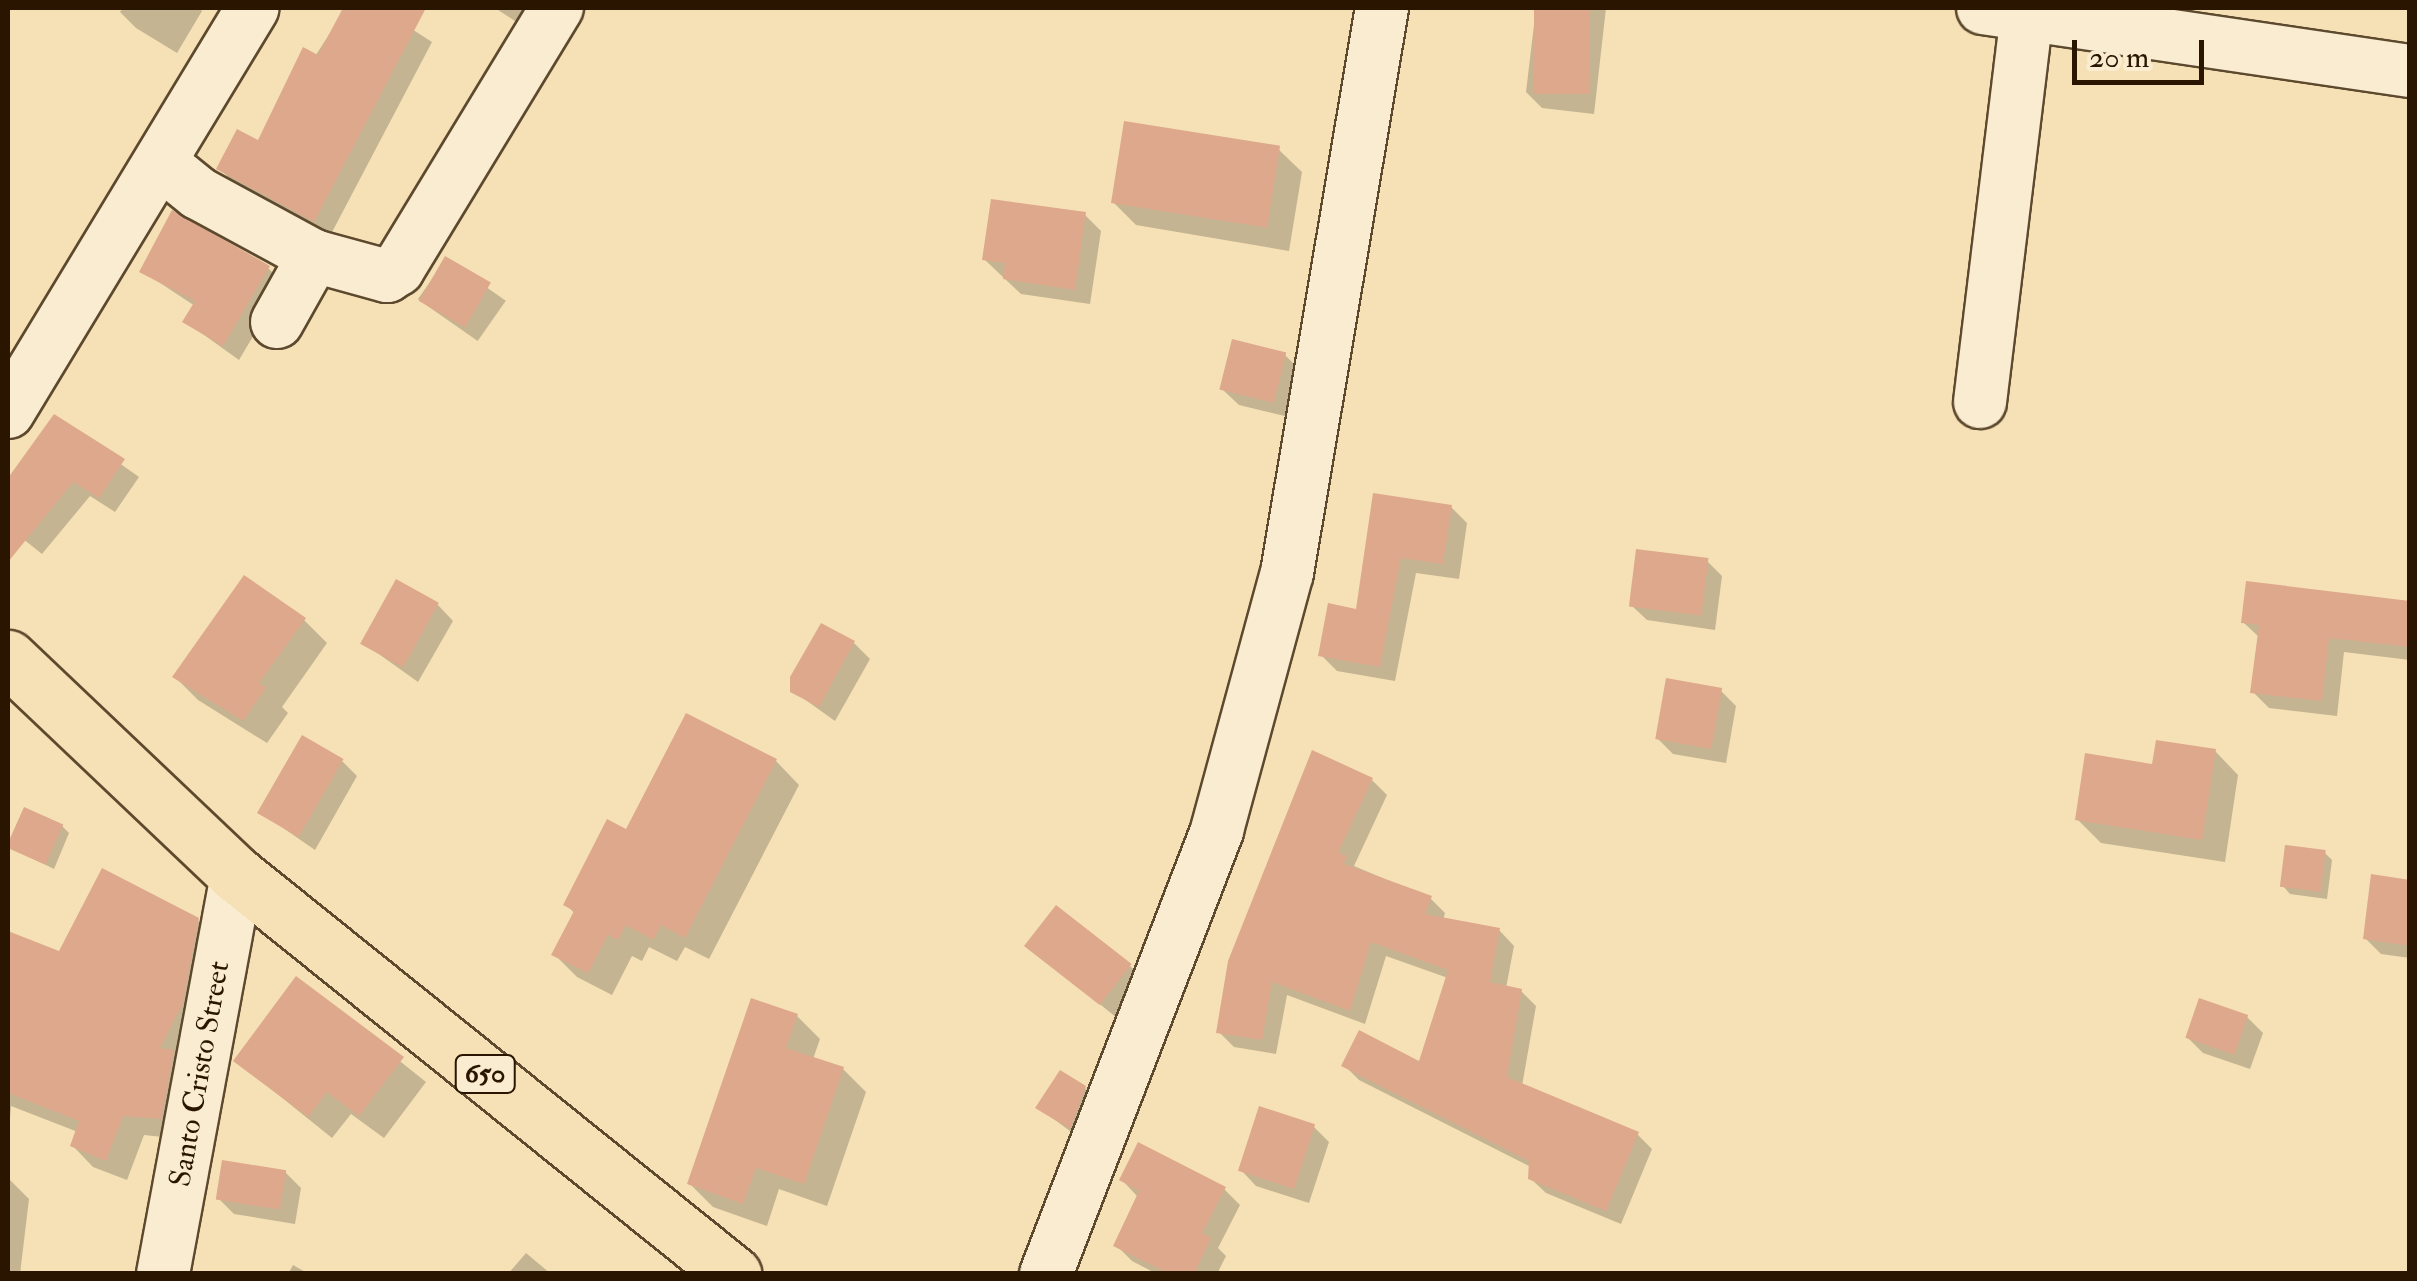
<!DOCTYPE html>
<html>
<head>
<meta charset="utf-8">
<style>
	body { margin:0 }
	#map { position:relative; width:2417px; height:1281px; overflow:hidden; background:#f6e1b6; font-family:"IM FELL Double Pica",serif }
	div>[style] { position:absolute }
	.shadow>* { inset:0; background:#0003; transform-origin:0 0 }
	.building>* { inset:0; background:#dda88c; transform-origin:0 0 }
	.roads { filter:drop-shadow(2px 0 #5d492e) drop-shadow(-2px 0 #5d492e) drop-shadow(0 2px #5d492e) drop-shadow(0 -2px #5d492e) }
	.minor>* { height:52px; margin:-26px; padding:0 26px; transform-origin:26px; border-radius:26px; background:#f9ecd0 }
	.major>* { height:55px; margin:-27.5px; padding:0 27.5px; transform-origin:27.5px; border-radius:27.5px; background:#f6e1b6 }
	span { translate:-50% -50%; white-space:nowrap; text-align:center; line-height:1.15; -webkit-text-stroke:8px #f9ecd0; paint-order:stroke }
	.shield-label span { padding:2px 8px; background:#f9ecd0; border:2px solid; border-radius:8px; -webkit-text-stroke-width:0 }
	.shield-label { font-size:28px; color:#2a1600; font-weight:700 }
	.street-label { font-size:30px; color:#2a1600 }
	.frame { position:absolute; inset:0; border:10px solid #2a1600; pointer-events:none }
	.scale { position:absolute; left:2072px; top:40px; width:132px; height:45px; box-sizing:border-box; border:5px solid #2a1600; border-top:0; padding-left:12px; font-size:30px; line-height:35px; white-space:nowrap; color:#2a1600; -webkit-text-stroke:8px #f9ecd0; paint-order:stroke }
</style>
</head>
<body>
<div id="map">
	<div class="shadow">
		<div style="clip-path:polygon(123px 8px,199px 8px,202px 11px,177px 53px,136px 28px,120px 12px)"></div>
		<div style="clip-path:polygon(346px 8px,379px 8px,432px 42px,330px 236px,235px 184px,219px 168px,259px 144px)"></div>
		<div style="clip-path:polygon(495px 8px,550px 8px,532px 32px)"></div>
		<div style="clip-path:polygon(1536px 8px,1606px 8px,1594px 114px,1542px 108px,1526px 92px)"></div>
		<div style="clip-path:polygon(1278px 149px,1302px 172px,1289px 251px,1136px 225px,1113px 202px)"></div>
		<div style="clip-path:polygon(1085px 215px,1101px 231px,1090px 304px,1021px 294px,984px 259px)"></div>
		<div style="left:446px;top:259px;width:73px;height:49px;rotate:35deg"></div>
		<div style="clip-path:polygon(268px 268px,284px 284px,239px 360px,186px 322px,195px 306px,142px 271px)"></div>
		<div style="clip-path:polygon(1284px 354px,1300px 370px,1289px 417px,1239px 405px,1223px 390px)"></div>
		<div style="clip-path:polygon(54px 417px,139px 477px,115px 512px,90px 496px,42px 554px,8px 527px,8px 480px)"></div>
		<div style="clip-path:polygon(1375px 496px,1451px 507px,1467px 523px,1459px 579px,1416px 573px,1395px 681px,1337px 671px,1321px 655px,1358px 612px)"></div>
		<div style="clip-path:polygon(1707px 561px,1722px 576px,1715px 630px,1647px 620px,1631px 605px)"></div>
		<div style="clip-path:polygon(2410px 603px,2410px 660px,2344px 652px,2337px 716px,2269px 708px,2253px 692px,2260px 638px,2243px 622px)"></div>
		<div style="clip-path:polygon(438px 605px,453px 621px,418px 682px,362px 642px)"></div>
		<div style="clip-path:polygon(304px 620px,327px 643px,282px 707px,288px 713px,267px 743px,198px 700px,175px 677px)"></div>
		<div style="clip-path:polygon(854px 643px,870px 659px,835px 721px,793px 691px)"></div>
		<div style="clip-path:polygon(1720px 690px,1736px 706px,1726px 763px,1673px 754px,1657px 738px)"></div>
		<div style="clip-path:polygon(2215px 751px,2238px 775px,2225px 862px,2101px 843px,2077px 819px,2154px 767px)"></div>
		<div style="clip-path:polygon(342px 761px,357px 776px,315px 850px,260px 812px)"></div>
		<div style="clip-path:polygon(776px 761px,799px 785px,709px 959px,685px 947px,677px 961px,649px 947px,642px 961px,632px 956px,612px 995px,577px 977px,554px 954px,575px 914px,566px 904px,627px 832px)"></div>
		<div style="clip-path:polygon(1372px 780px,1387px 795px,1354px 866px,1430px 898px,1445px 913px,1443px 920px,1499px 930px,1514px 946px,1506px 988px,1521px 991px,1536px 1006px,1522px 1086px,1637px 1134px,1652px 1149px,1621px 1224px,1546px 1193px,1530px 1178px,1531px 1167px,1359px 1080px,1344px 1065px,1421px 1064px,1448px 978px,1386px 956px,1365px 1024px,1287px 995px,1276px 1054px,1234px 1047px,1219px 1032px)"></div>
		<div style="clip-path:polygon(62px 826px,69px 833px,54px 869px,10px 847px)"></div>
		<div style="clip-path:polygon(2325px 853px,2332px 860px,2327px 899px,2290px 894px,2283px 886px)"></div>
		<div style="clip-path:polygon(2410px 882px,2410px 958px,2381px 954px,2365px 938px)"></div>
		<div style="clip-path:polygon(197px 920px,218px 941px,181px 1139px,144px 1135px,127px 1180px,93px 1167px,73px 1146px,78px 1132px,11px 1106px,8px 1141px,8px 934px,60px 954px)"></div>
		<div style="clip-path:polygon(1028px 946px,1130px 966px,1146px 981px,1117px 1018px)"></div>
		<div style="clip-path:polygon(297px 979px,426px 1082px,384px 1138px,351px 1114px,332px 1138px,260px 1080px)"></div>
		<div style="clip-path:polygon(797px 1016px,820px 1039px,813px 1059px,843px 1069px,866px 1092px,827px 1206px,779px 1189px,767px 1226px,713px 1207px,690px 1184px)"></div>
		<div style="clip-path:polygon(2247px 1017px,2263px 1033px,2250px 1069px,2203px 1053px,2188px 1038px)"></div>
		<div style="clip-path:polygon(1085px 1088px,1101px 1104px,1086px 1143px,1039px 1108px)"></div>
		<div style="clip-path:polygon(1313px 1126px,1329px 1142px,1309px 1203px,1256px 1186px,1241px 1170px)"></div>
		<div style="clip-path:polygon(285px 1172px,301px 1188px,295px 1224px,234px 1214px,218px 1198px)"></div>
		<div style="clip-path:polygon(8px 1178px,29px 1199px,20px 1274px,8px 1274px)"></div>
		<div style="clip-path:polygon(1122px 1180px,1224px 1189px,1240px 1205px,1218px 1248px,1226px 1256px,1217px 1274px,1157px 1274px,1132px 1261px,1116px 1245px,1137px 1196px)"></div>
		<div style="clip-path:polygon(526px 1253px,551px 1274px,508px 1274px)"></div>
		<div style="clip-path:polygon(293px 1265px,309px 1274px,288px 1274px)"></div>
	</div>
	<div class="building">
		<div style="clip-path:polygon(343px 8px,426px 8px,314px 222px,216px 169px,237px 129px,258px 140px,303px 47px,318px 55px)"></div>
		<div style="left:1534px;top:8px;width:55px;height:86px"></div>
		<div style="left:1124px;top:121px;width:158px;height:83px;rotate:9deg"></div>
		<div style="clip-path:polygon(991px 199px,1086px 212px,1075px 290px,1003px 279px,1005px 263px,982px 260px)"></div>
		<div style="clip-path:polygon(172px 210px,270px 266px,223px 346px,182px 322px,195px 301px,139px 272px)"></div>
		<div style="left:445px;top:256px;width:53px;height:52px;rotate:30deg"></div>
		<div style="left:1232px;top:339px;width:56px;height:52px;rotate:14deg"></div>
		<div style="clip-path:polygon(54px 414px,125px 459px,99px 498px,73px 482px,8px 562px,8px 478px)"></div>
		<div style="clip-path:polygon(1373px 493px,1452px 505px,1443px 564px,1401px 558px,1380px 667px,1318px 656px,1328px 603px,1356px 609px)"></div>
		<div style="left:1636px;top:549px;width:73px;height:58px;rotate:7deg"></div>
		<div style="clip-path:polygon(244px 575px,306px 618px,259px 683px,266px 688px,243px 721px,172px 677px)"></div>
		<div style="left:396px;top:579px;width:49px;height:74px;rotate:29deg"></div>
		<div style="clip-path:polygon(2246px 581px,2410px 601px,2410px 647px,2329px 638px,2322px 701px,2250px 693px,2259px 625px,2241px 623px)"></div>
		<div style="clip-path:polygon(821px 623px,855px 641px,819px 707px,790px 692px,790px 677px)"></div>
		<div style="left:1666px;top:678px;width:57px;height:62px;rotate:10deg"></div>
		<div style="clip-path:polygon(686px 713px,777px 759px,685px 938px,661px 925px,653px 940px,626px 925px,618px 940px,608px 935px,588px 973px,551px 955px,574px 911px,563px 905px,607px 819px,626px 829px)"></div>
		<div style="left:302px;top:735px;width:48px;height:90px;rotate:30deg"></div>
		<div style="clip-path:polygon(2156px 740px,2216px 749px,2202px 840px,2075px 820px,2085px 753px,2152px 764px)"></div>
		<div style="clip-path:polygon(1312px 750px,1373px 778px,1338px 853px,1347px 856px,1344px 864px,1432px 896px,1425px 914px,1500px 928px,1490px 982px,1522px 989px,1507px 1077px,1639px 1132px,1606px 1211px,1528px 1179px,1529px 1161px,1341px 1066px,1359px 1030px,1419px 1061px,1448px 970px,1371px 942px,1350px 1011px,1272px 982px,1262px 1040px,1216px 1033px,1228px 961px)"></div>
		<div style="left:24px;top:807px;width:43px;height:44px;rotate:24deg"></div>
		<div style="left:2285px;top:845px;width:41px;height:42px;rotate:7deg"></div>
		<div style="clip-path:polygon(102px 868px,199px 918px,182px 1005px,160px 1048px,174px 1050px,161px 1119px,123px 1116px,106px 1161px,70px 1146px,79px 1121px,8px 1093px,8px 931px,59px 951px)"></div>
		<div style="clip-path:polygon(2371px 874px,2410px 880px,2410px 946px,2363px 939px)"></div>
		<div style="left:1056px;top:905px;width:96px;height:52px;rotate:38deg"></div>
		<div style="clip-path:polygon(296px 976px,404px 1057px,359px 1116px,327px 1092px,308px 1117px,233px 1061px)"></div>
		<div style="clip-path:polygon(751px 998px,798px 1014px,786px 1048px,844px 1067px,804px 1184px,756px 1168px,743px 1204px,687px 1184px)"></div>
		<div style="left:2199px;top:998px;width:52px;height:42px;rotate:19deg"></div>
		<div style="clip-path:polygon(1060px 1070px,1086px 1086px,1070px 1129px,1035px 1108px)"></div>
		<div style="left:1259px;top:1106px;width:59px;height:68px;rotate:18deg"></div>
		<div style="clip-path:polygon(1138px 1142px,1226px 1187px,1202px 1233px,1211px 1238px,1194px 1274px,1170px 1274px,1113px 1246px,1139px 1191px,1119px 1180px)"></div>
		<div style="left:222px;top:1160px;width:65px;height:40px;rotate:9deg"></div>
	</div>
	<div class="roads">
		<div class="minor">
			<div style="left:1983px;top:8px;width:432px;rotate:8.4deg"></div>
			<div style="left:161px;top:163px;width:48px;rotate:39deg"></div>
			<div style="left:198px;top:193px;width:132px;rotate:28.5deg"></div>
			<div style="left:314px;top:256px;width:76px;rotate:15.3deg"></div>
			<div style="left:387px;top:276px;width:13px;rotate:-32deg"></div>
			<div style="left:398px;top:269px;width:306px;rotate:-58.7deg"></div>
			<div style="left:277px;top:322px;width:76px;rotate:-60.7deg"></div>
			<div style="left:1980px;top:402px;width:391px;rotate:-83.1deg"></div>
			<div style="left:8px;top:412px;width:472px;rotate:-58.8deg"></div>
			<div style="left:163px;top:1274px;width:406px;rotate:-79.5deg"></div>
			<div style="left:1046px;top:1274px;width:476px;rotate:-68.9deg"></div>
			<div style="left:1217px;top:830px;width:266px;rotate:-74.8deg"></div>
			<div style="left:1287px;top:573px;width:573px;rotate:-80.46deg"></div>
		</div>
		<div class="major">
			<div style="left:8px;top:658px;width:315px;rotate:43.5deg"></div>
			<div style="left:237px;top:875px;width:637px;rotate:38.81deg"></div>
		</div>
	</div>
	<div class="shield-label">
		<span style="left:485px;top:1074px">650</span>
	</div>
	<div class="street-label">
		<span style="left:200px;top:1074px;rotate:-80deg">Santo Cristo Street</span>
	</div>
	<div class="frame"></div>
	<div class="scale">20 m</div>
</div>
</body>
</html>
